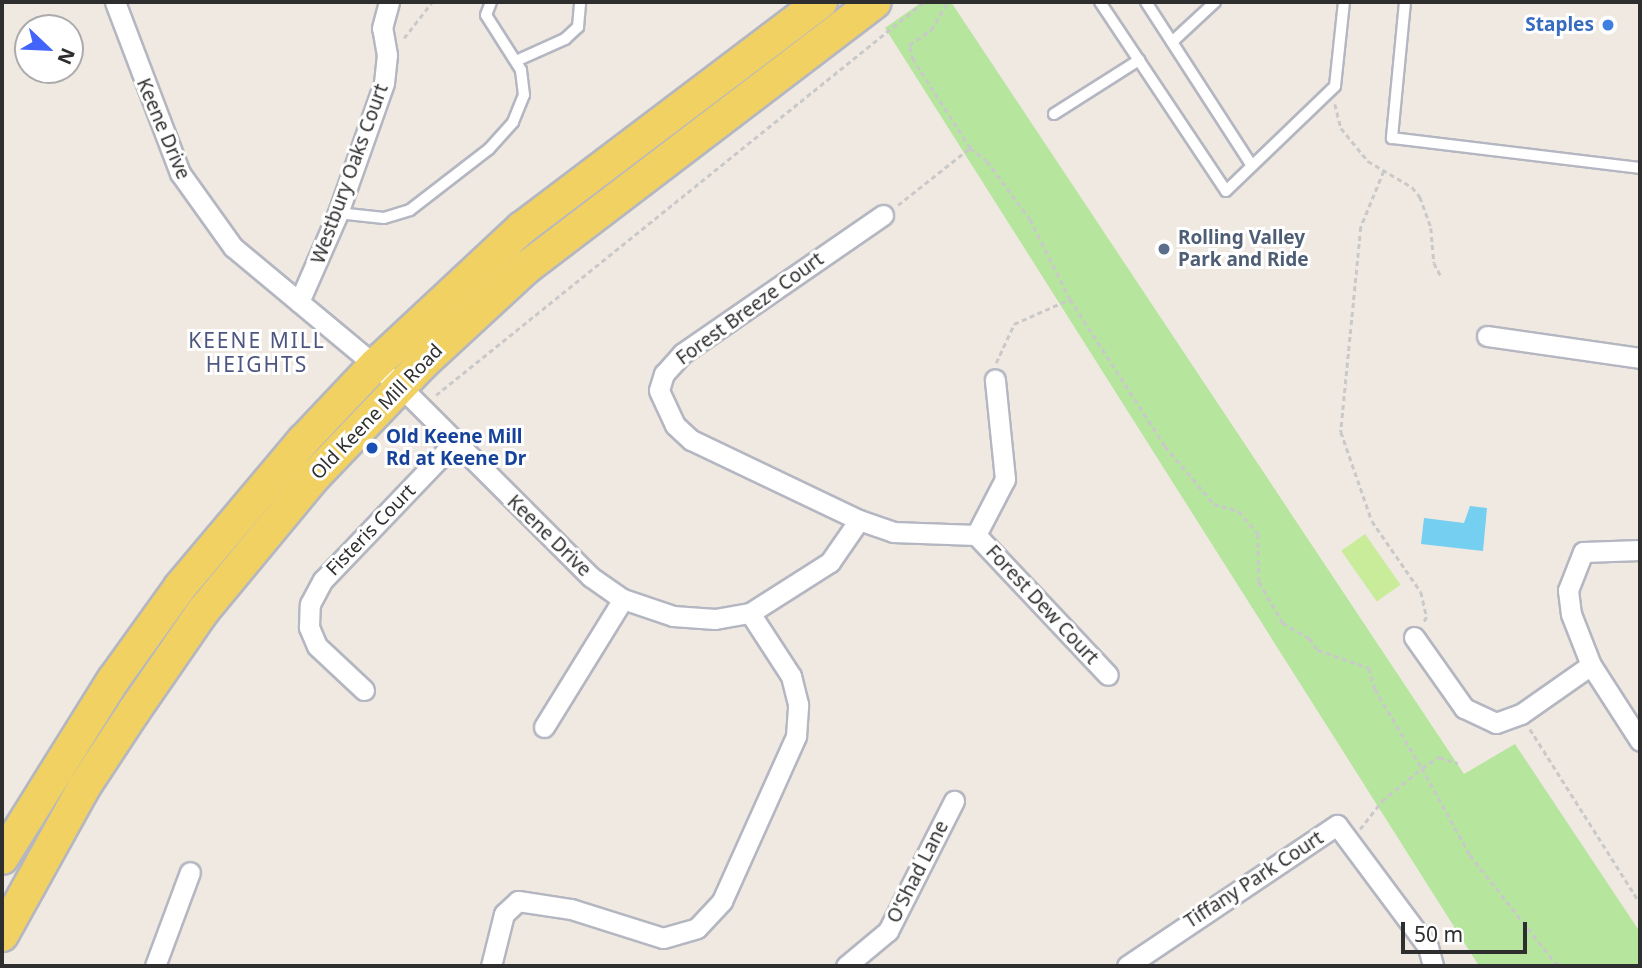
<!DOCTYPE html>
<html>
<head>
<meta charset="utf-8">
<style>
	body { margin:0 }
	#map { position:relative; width:1642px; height:968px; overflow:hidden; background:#efe9e1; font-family:"Noto Sans",sans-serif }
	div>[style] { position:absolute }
	.green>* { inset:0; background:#b6e59e }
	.pitch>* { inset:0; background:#c9ec9a; transform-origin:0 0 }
	.water>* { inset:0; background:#75cff0 }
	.path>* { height:2.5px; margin-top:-1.25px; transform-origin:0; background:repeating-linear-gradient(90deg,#c9c9c9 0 5px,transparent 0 8.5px) }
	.roads { filter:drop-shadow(2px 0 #b4b7c1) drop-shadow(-2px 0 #b4b7c1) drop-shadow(0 2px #b4b7c1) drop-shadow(0 -2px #b4b7c1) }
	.lane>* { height:10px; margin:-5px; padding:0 5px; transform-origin:5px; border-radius:5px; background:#fff }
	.street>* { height:19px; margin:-9.5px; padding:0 9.5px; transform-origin:9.5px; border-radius:9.5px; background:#fff }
	.primary>* { height:32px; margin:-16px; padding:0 16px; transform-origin:16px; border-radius:16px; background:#f2d163 }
	.dots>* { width:19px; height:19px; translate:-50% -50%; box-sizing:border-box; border:4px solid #fff; border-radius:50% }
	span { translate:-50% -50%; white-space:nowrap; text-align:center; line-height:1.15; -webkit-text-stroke:6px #fff; paint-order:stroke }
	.shop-label { font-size:19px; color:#366cbe; font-weight:700 }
	.right { translate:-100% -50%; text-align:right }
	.street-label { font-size:19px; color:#2e2e2e }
	.service-label { font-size:19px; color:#4e5e75; font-weight:700 }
	.left { translate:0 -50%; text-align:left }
	.transit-label { font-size:19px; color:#164399; font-weight:700 }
	.neighbourhood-label { font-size:21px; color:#4d5680; letter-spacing:2px }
	.frame { position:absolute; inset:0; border:4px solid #2e2e2e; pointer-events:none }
	.north { position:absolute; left:14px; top:14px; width:70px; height:70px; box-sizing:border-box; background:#fff; border:2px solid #ababab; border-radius:50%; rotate:113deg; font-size:19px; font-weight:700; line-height:28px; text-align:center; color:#2e2e2e }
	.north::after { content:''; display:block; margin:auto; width:24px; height:32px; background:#4264fb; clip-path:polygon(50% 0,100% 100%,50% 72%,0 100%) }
	.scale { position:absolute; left:1401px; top:922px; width:126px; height:32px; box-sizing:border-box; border:4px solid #2e2e2e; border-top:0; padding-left:9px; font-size:21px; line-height:24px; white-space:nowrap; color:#2e2e2e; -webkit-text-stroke:5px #fff; paint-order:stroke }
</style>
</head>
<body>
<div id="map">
	<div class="green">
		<div style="clip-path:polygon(922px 2px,951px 2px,1464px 774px,1515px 744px,1640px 932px,1640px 966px,1479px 966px,885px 28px)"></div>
	</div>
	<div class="pitch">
		<div style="left:1365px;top:534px;width:62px;height:29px;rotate:55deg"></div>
	</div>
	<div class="water">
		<div style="clip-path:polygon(1470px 506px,1487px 508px,1483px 551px,1421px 544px,1424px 518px,1464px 523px)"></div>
	</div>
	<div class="path">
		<div style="left:404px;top:38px;width:46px;rotate:-52.1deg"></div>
		<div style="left:1335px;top:104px;width:25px;rotate:76deg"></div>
		<div style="left:1341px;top:128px;width:43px;rotate:50.7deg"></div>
		<div style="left:1368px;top:161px;width:51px;rotate:30.6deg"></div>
		<div style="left:1412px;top:187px;width:13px;rotate:51deg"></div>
		<div style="left:1420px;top:197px;width:33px;rotate:70deg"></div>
		<div style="left:1431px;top:228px;width:35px;rotate:85deg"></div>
		<div style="left:1434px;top:263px;width:15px;rotate:62deg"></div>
		<div style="left:970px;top:148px;width:21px;rotate:37deg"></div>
		<div style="left:987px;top:161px;width:72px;rotate:53.4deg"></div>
		<div style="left:1030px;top:219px;width:89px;rotate:63.4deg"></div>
		<div style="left:1070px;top:299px;width:175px;rotate:57.1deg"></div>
		<div style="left:1165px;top:446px;width:76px;rotate:49.8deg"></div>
		<div style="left:1214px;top:504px;width:26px;rotate:16deg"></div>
		<div style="left:1239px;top:511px;width:30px;rotate:50deg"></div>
		<div style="left:1258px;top:534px;width:48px;rotate:88.8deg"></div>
		<div style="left:1259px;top:582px;width:48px;rotate:59.7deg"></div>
		<div style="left:1283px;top:623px;width:30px;rotate:30deg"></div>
		<div style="left:1309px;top:638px;width:15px;rotate:53deg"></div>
		<div style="left:1318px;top:650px;width:54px;rotate:19.4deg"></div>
		<div style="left:1369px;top:668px;width:22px;rotate:74deg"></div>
		<div style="left:1375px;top:689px;width:92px;rotate:59.3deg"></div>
		<div style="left:1422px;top:768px;width:20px;rotate:-33deg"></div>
		<div style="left:1439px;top:757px;width:20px;rotate:18deg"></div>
		<div style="left:1384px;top:171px;width:61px;rotate:112.3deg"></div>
		<div style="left:1361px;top:227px;width:206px;rotate:95.6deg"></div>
		<div style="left:1341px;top:432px;width:94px;rotate:70.8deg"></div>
		<div style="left:1372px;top:521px;width:86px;rotate:55.4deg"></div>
		<div style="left:1421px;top:592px;width:26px;rotate:77deg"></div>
		<div style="left:1427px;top:617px;width:6px;rotate:121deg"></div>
		<div style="left:898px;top:205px;width:92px;rotate:-38.4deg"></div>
		<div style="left:970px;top:148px;width:105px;rotate:-122.9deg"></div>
		<div style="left:913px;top:60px;width:16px;rotate:-105deg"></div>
		<div style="left:909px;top:45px;width:27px;rotate:-34deg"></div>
		<div style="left:931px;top:30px;width:33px;rotate:-59deg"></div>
		<div style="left:996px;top:363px;width:43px;rotate:-65.2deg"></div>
		<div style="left:1014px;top:324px;width:61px;rotate:-24.1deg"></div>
		<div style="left:436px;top:395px;width:627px;rotate:-38.85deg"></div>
		<div style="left:1530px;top:729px;width:206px;rotate:57.7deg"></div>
		<div style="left:1360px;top:829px;width:36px;rotate:-52deg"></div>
		<div style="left:1382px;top:801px;width:52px;rotate:-39.5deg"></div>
		<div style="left:1422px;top:768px;width:99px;rotate:61.1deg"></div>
		<div style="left:1470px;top:855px;width:142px;rotate:51.6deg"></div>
	</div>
	<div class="roads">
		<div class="lane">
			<div style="left:1100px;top:2px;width:227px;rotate:56.3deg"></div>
			<div style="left:1226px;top:191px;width:151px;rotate:-43.9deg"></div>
			<div style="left:1335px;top:86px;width:84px;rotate:-83.9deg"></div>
			<div style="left:1146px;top:2px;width:195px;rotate:57.1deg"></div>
			<div style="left:1405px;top:2px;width:137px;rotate:95.5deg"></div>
			<div style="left:1392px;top:138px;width:250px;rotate:6.9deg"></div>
			<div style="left:1172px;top:42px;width:59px;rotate:-42.9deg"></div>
			<div style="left:516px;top:61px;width:54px;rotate:-24.2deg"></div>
			<div style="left:565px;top:39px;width:18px;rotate:-43deg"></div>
			<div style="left:578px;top:27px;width:25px;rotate:-85deg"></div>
			<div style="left:1054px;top:114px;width:101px;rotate:-32.4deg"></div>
			<div style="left:338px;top:213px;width:46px;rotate:6.2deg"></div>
			<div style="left:384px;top:218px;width:27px;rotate:-17deg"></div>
			<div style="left:410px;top:210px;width:100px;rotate:-37.7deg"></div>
			<div style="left:489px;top:149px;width:36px;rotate:-48deg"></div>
			<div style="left:513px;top:122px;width:29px;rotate:-68deg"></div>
			<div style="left:524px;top:95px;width:25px;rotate:-97deg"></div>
			<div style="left:521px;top:70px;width:65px;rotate:-122.5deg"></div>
			<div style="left:486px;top:15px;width:14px;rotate:-69deg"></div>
		</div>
		<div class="street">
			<div style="left:115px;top:2px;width:183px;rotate:69.2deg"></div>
			<div style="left:180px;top:173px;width:91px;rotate:54.4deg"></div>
			<div style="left:233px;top:247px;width:217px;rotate:39.8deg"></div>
			<div style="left:400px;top:386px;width:270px;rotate:45deg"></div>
			<div style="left:591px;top:577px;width:39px;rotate:35deg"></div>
			<div style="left:623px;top:599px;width:53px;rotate:18.8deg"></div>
			<div style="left:673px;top:616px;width:42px;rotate:4.1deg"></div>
			<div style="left:715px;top:619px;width:36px;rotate:-10deg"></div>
			<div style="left:750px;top:613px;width:95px;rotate:-32.5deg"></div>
			<div style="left:830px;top:562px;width:51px;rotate:-55.4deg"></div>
			<div style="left:859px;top:520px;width:36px;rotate:19deg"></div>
			<div style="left:893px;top:532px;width:83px;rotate:2.1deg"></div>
			<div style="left:299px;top:302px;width:97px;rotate:-66.3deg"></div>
			<div style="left:338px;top:213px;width:138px;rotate:-70.5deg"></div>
			<div style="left:384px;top:83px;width:28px;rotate:-84deg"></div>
			<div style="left:387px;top:55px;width:27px;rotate:-100deg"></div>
			<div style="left:382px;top:28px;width:27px;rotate:-75deg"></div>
			<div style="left:1487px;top:336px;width:155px;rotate:8.2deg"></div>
			<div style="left:859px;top:520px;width:186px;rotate:-154.5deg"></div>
			<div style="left:691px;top:440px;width:22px;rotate:-137deg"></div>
			<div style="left:675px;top:425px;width:38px;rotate:-115deg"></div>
			<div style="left:659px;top:390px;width:17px;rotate:-73deg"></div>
			<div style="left:664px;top:374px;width:28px;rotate:-48deg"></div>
			<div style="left:683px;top:353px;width:243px;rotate:-34.6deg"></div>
			<div style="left:976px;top:535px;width:192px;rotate:46.7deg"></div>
			<div style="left:976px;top:535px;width:63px;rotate:-62.6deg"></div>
			<div style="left:1005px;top:479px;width:100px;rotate:-95.8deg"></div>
			<div style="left:1640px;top:550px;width:57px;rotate:178deg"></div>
			<div style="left:1583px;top:552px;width:41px;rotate:111.5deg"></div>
			<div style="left:1568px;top:590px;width:24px;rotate:83deg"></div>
			<div style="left:1571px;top:614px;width:55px;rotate:68.6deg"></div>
			<div style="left:1591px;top:665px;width:90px;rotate:57.2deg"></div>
			<div style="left:1414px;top:637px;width:87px;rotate:54.8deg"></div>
			<div style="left:1464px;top:708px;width:35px;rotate:25deg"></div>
			<div style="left:1496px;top:723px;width:27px;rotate:-20deg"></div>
			<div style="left:1521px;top:714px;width:85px;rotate:-35deg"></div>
			<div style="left:364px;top:690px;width:64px;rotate:-136.9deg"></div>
			<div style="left:317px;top:646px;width:21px;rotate:-113deg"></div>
			<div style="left:309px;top:627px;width:23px;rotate:-88deg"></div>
			<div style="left:310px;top:604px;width:27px;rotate:-62deg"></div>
			<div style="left:323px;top:580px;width:190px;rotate:-46.3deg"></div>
			<div style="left:544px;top:727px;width:150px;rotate:-58.3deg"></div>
			<div style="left:155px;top:966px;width:100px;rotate:-69.6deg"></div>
			<div style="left:491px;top:966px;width:54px;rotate:-76deg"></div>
			<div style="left:504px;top:914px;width:19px;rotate:-43deg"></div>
			<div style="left:518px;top:901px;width:54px;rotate:8.6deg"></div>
			<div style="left:571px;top:909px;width:96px;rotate:17.5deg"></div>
			<div style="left:663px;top:938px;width:35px;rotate:-16deg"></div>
			<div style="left:697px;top:928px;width:37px;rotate:-47deg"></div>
			<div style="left:722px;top:901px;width:181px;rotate:-65.8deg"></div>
			<div style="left:796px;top:736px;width:32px;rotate:-86deg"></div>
			<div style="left:798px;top:704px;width:29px;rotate:-104deg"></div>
			<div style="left:791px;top:676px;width:75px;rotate:-123.1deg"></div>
			<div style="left:846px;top:966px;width:55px;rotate:-39.8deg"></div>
			<div style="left:888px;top:931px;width:146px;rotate:-63.1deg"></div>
			<div style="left:1127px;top:966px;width:253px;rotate:-33.9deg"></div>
			<div style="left:1337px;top:825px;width:152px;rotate:53.3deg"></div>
			<div style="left:1428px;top:947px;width:20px;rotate:75deg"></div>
		</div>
		<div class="primary">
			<div style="left:2px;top:858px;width:211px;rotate:-58deg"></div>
			<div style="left:114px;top:679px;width:113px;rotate:-54.3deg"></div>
			<div style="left:180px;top:587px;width:192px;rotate:-49.9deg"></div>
			<div style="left:304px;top:440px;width:103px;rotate:-46.6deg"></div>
			<div style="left:375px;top:365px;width:201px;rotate:-43deg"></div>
			<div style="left:522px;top:228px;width:375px;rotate:-37.1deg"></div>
			<div style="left:2px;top:935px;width:169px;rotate:-61deg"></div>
			<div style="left:84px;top:787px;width:91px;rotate:-56.7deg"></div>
			<div style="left:134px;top:711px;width:121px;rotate:-55.4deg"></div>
			<div style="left:203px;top:611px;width:173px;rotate:-50.4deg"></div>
			<div style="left:313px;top:478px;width:159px;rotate:-46.3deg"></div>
			<div style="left:423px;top:363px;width:142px;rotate:-42.7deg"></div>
			<div style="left:527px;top:267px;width:437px;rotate:-37.3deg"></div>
		</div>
	</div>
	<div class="dots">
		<div style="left:1608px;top:25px;background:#3f7fe0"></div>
		<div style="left:1164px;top:249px;background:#5c6f8a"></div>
		<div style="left:372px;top:448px;background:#1a4fb4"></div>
	</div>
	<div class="shop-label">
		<span class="right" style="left:1594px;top:25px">Staples</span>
	</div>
	<div class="street-label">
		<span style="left:163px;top:129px;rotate:67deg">Keene Drive</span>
		<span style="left:350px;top:174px;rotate:-70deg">Westbury Oaks Court</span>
		<span style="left:750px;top:309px;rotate:-36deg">Forest Breeze Court</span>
		<span style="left:377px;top:412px;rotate:-46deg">Old Keene Mill Road</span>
		<span style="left:371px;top:530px;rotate:-46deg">Fisteris Court</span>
		<span style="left:549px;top:536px;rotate:44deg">Keene Drive</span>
		<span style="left:1042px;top:605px;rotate:47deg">Forest Dew Court</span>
		<span style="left:918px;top:872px;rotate:-63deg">O'Shad Lane</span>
		<span style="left:1254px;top:880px;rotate:-33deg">Tiffany Park Court</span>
	</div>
	<div class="service-label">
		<span class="left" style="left:1178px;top:249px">Rolling Valley<br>Park and Ride</span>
	</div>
	<div class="transit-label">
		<span class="left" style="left:386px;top:448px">Old Keene Mill<br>Rd at Keene Dr</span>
	</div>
	<div class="neighbourhood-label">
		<span style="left:257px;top:352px">KEENE MILL<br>HEIGHTS</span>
	</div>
	<div class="frame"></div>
	<div class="north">N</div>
	<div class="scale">50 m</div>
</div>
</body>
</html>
